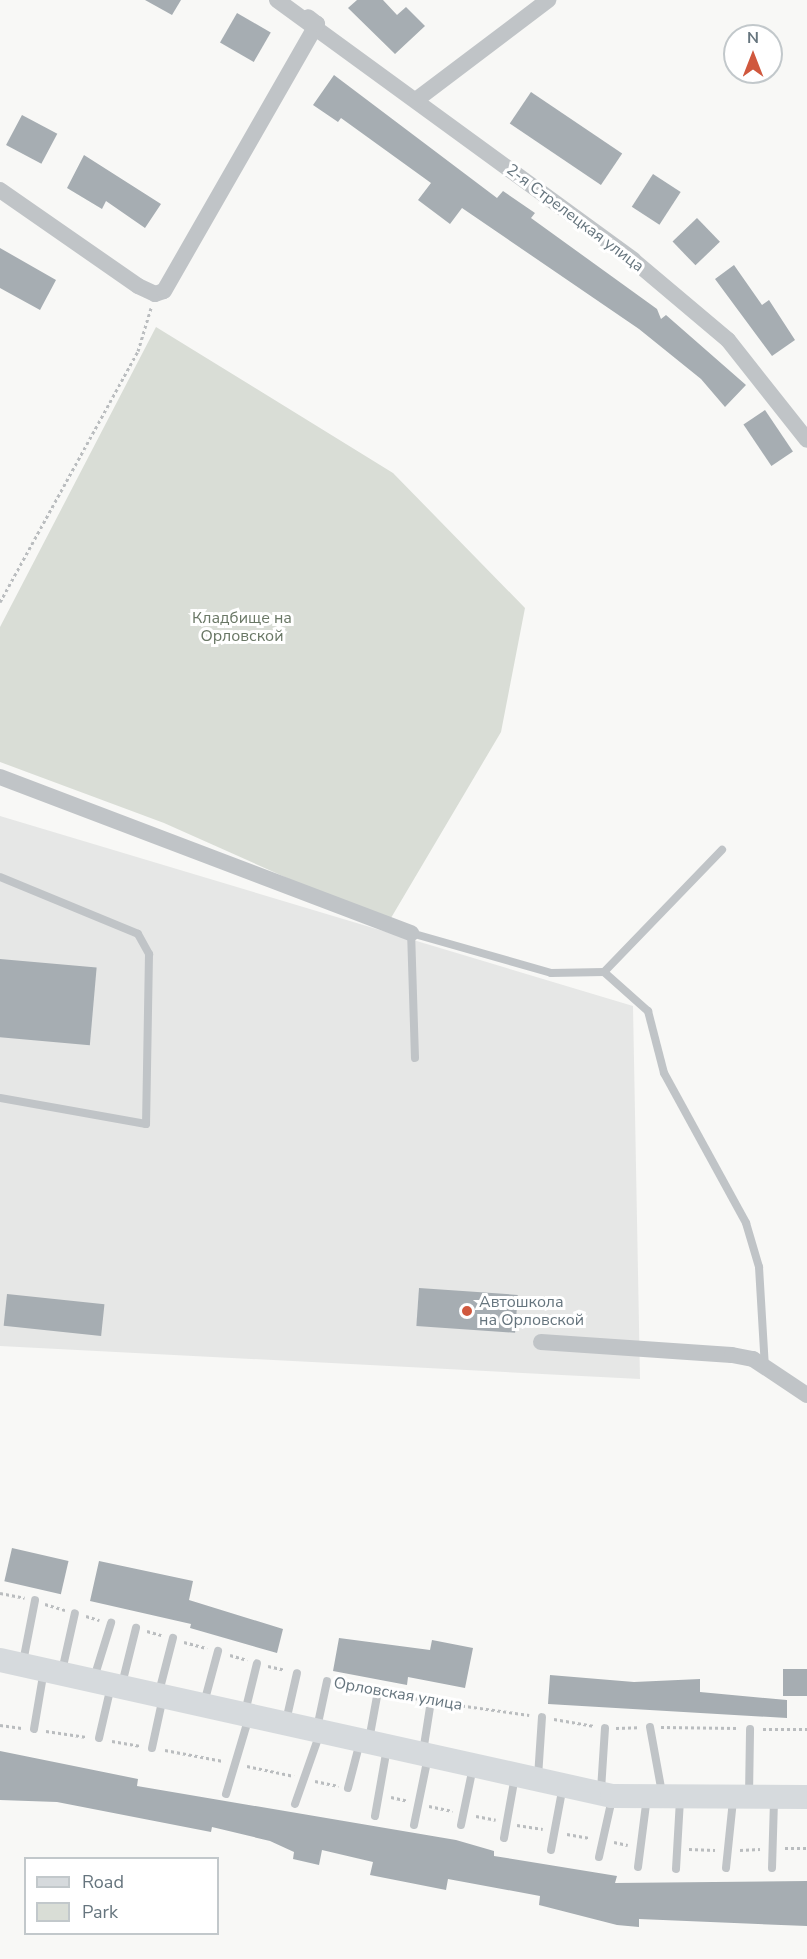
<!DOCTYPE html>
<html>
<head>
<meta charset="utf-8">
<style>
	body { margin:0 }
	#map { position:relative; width:807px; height:1959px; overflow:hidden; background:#f8f8f6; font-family:"Nunito Sans",sans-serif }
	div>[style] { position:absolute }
	.built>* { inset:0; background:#e6e7e6 }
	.green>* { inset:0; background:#d9ddd6 }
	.building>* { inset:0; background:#a6adb2; transform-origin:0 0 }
	.path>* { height:3px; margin-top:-1.5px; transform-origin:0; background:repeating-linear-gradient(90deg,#babdbf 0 3px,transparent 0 6px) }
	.lane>* { height:8px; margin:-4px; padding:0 4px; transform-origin:4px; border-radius:4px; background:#c0c4c7 }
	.street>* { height:16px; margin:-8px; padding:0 8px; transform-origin:8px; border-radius:8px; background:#c0c4c7 }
	.secondary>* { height:24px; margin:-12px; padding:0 12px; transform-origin:12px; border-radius:12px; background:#d6dadd }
	.dots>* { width:16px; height:16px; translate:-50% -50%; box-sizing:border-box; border:3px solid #fff; border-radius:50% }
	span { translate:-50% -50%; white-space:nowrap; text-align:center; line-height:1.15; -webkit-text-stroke:6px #fff; paint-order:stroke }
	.street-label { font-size:16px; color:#66757e }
	.park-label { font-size:16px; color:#697765 }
	.poi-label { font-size:16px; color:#66757e }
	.left { translate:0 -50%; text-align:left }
	.legend { position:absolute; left:24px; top:1857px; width:195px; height:78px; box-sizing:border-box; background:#fff; border:2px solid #c2c8cb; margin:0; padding:8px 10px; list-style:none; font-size:18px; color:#66757e }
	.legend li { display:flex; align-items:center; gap:12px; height:30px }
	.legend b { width:30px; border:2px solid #c2c8cb }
	.north { position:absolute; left:723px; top:24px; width:60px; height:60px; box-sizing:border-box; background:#fff; border:2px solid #c2c8cb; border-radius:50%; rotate:0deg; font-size:16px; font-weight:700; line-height:24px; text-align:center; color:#66757e }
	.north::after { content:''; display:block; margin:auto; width:21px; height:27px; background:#d0583e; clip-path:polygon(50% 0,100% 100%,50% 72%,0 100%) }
</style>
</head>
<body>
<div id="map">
	<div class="built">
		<div style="clip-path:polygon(0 816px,633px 1006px,640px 1379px,0 1346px)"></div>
	</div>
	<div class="green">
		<div style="clip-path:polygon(156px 327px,393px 473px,525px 608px,501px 732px,388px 923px,164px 823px,0 762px,0 627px)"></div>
	</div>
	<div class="building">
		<div style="clip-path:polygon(145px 0,181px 0,172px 15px)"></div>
		<div style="clip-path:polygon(357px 0,383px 0,397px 15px,406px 7px,425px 26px,395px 54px,348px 8px)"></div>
		<div style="left:237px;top:13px;width:39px;height:34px;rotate:30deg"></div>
		<div style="clip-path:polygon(334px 75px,497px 198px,503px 191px,535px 213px,531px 218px,657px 309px,661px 319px,666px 315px,746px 385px,725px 407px,701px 379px,639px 329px,462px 208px,450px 224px,418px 200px,431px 183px,341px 118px,338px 122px,313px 105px)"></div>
		<div style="left:531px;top:92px;width:110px;height:38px;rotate:34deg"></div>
		<div style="left:22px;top:115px;width:40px;height:34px;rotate:28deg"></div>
		<div style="clip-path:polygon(84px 155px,161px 204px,145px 228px,106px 201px,102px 209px,67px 188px)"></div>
		<div style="left:653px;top:174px;width:33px;height:39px;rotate:33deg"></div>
		<div style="left:697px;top:218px;width:33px;height:34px;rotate:46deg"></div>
		<div style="clip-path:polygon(0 248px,56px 280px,40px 310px,0 288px)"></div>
		<div style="clip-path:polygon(734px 265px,762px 305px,769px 300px,795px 340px,772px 356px,715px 279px)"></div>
		<div style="left:765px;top:410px;width:50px;height:26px;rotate:56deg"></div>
		<div style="left:0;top:959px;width:97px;height:78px;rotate:5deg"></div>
		<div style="left:419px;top:1288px;width:99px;height:38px;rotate:4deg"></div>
		<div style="left:7px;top:1294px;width:98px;height:32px;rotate:6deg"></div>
		<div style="left:12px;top:1548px;width:58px;height:34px;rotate:13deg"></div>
		<div style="clip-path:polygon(99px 1561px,193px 1581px,189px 1600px,283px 1629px,277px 1653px,190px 1628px,191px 1624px,90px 1601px)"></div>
		<div style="clip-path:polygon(339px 1638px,430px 1650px,432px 1640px,473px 1648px,465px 1688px,408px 1677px,407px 1685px,333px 1671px)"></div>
		<div style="left:807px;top:1669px;width:27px;height:24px;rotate:90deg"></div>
		<div style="clip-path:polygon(550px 1675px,634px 1682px,700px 1679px,700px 1692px,787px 1700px,787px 1718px,548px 1704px)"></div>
		<div style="clip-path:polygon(0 1751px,138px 1779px,137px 1786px,456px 1840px,494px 1851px,494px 1856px,617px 1876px,615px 1883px,807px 1881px,807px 1926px,639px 1919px,639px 1927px,617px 1925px,539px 1905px,540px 1896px,448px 1879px,446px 1890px,370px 1875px,373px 1862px,322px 1850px,319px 1865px,293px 1859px,294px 1852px,270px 1841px,212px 1827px,211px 1832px,57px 1802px,0 1800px)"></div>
	</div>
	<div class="path">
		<div style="left:0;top:602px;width:286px;rotate:-61.2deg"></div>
		<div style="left:138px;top:351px;width:45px;rotate:-73.2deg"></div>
		<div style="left:0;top:1593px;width:25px;rotate:11deg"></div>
		<div style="left:45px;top:1604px;width:21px;rotate:17deg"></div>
		<div style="left:86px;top:1616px;width:14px;rotate:17deg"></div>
		<div style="left:147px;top:1631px;width:15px;rotate:16deg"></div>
		<div style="left:184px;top:1642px;width:24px;rotate:15deg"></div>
		<div style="left:230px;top:1655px;width:18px;rotate:16deg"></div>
		<div style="left:268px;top:1666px;width:17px;rotate:13deg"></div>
		<div style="left:338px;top:1683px;width:29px;rotate:12deg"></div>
		<div style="left:391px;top:1694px;width:29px;rotate:10deg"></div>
		<div style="left:444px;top:1703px;width:86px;rotate:8deg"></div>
		<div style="left:554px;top:1719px;width:41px;rotate:9.9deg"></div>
		<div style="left:0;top:1725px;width:22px;rotate:8deg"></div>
		<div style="left:661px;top:1727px;width:77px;rotate:0.7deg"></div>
		<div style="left:616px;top:1728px;width:23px;rotate:-2deg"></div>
		<div style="left:763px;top:1729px;width:44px"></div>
		<div style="left:46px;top:1731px;width:41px;rotate:8.3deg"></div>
		<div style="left:112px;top:1741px;width:29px;rotate:10deg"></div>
		<div style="left:165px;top:1750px;width:59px;rotate:10.7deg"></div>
		<div style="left:247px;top:1766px;width:48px;rotate:12deg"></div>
		<div style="left:315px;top:1781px;width:24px;rotate:12deg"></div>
		<div style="left:391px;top:1797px;width:17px;rotate:13deg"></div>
		<div style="left:429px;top:1806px;width:24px;rotate:12deg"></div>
		<div style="left:476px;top:1816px;width:20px;rotate:11deg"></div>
		<div style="left:517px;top:1825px;width:26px;rotate:9deg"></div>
		<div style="left:567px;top:1834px;width:23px;rotate:10deg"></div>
		<div style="left:614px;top:1842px;width:14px;rotate:12deg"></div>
		<div style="left:785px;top:1848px;width:22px"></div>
		<div style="left:689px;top:1849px;width:26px;rotate:2deg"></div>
		<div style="left:740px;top:1850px;width:20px;rotate:-3deg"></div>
	</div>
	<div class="lane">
		<div style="left:0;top:877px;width:149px;rotate:22.4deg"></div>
		<div style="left:138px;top:934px;width:23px;rotate:61deg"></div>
		<div style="left:149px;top:954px;width:170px;rotate:91deg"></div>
		<div style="left:146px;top:1124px;width:148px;rotate:-169.9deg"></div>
		<div style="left:604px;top:972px;width:59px;rotate:41.6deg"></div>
		<div style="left:648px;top:1011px;width:64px;rotate:75.5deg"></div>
		<div style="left:664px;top:1073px;width:171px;rotate:61.3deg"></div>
		<div style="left:746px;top:1223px;width:46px;rotate:73.5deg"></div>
		<div style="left:759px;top:1267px;width:100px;rotate:86.6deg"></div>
		<div style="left:415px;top:1058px;width:125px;rotate:-91.8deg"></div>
		<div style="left:411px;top:933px;width:146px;rotate:15.9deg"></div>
		<div style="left:551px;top:973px;width:53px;rotate:-1.1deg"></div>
		<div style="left:604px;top:972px;width:170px;rotate:-46deg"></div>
		<div style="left:23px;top:1662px;width:63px;rotate:-79deg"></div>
		<div style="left:62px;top:1671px;width:59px;rotate:-77.4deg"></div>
		<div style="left:94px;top:1678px;width:58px;rotate:-72.8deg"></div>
		<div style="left:122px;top:1684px;width:58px;rotate:-76deg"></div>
		<div style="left:159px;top:1692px;width:56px;rotate:-75.5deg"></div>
		<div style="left:204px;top:1703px;width:54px;rotate:-74.9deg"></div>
		<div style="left:245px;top:1712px;width:50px;rotate:-76.2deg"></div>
		<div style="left:286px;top:1721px;width:49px;rotate:-77.1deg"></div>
		<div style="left:650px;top:1727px;width:67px;rotate:79.7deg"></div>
		<div style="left:317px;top:1728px;width:48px;rotate:-78deg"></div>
		<div style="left:34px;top:1729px;width:60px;rotate:-80.4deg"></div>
		<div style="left:99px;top:1738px;width:53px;rotate:-77deg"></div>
		<div style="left:369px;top:1740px;width:50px;rotate:-79.6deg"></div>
		<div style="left:152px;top:1748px;width:52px;rotate:-77.8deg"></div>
		<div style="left:423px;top:1752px;width:52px;rotate:-81.1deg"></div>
		<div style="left:538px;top:1777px;width:60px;rotate:-86.2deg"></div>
		<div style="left:348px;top:1788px;width:48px;rotate:-75.4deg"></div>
		<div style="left:601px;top:1790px;width:62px;rotate:-86.3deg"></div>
		<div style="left:226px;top:1794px;width:80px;rotate:-73.4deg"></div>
		<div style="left:749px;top:1796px;width:67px;rotate:-89.1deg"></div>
		<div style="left:295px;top:1804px;width:75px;rotate:-70.6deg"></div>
		<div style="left:375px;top:1816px;width:69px;rotate:-80deg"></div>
		<div style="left:414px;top:1825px;width:69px;rotate:-78.4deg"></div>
		<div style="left:461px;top:1825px;width:59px;rotate:-78.3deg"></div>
		<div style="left:504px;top:1838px;width:63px;rotate:-79.9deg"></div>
		<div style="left:551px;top:1850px;width:65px;rotate:-79.4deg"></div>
		<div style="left:599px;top:1857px;width:59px;rotate:-77.4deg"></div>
		<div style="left:638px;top:1867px;width:71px;rotate:-82.7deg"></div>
		<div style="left:726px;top:1868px;width:68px;rotate:-84.1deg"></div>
		<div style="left:772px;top:1868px;width:68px;rotate:-88.3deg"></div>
		<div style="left:676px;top:1869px;width:69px;rotate:-86.7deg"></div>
	</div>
	<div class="street">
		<div style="left:277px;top:0;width:441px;rotate:36.1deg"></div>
		<div style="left:633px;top:260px;width:124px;rotate:40.1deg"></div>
		<div style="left:728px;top:340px;width:127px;rotate:51.7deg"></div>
		<div style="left:416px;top:100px;width:166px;rotate:-37.1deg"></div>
		<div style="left:0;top:190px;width:168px;rotate:34.8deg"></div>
		<div style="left:138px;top:286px;width:19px;rotate:25deg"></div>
		<div style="left:155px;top:294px;width:9px;rotate:-18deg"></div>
		<div style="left:164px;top:291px;width:308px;rotate:-60.2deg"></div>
		<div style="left:317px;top:24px;width:11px;rotate:-142deg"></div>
		<div style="left:0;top:777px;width:440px;rotate:20.8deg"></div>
		<div style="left:541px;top:1342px;width:191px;rotate:3.9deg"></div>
		<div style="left:732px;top:1355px;width:21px;rotate:11deg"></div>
		<div style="left:753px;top:1359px;width:65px;rotate:33.7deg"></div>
	</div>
	<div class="secondary">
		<div style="left:0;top:1660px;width:627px;rotate:12.53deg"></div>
		<div style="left:612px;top:1796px;width:195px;rotate:0.3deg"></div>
	</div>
	<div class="dots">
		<div style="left:467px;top:1311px;background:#d0583e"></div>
	</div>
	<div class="street-label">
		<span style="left:575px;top:218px;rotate:37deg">2-я Стрелецкая улица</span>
		<span style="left:398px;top:1694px;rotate:10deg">Орловская улица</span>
	</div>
	<div class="park-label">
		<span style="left:242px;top:627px">Кладбище на<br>Орловской</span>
	</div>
	<div class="poi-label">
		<span class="left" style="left:479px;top:1311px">Автошкола<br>на Орловской</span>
	</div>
	<ul class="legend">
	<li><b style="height:8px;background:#d6dadd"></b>Road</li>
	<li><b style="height:16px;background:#d9ddd6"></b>Park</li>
	</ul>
	<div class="north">N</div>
</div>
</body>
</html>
